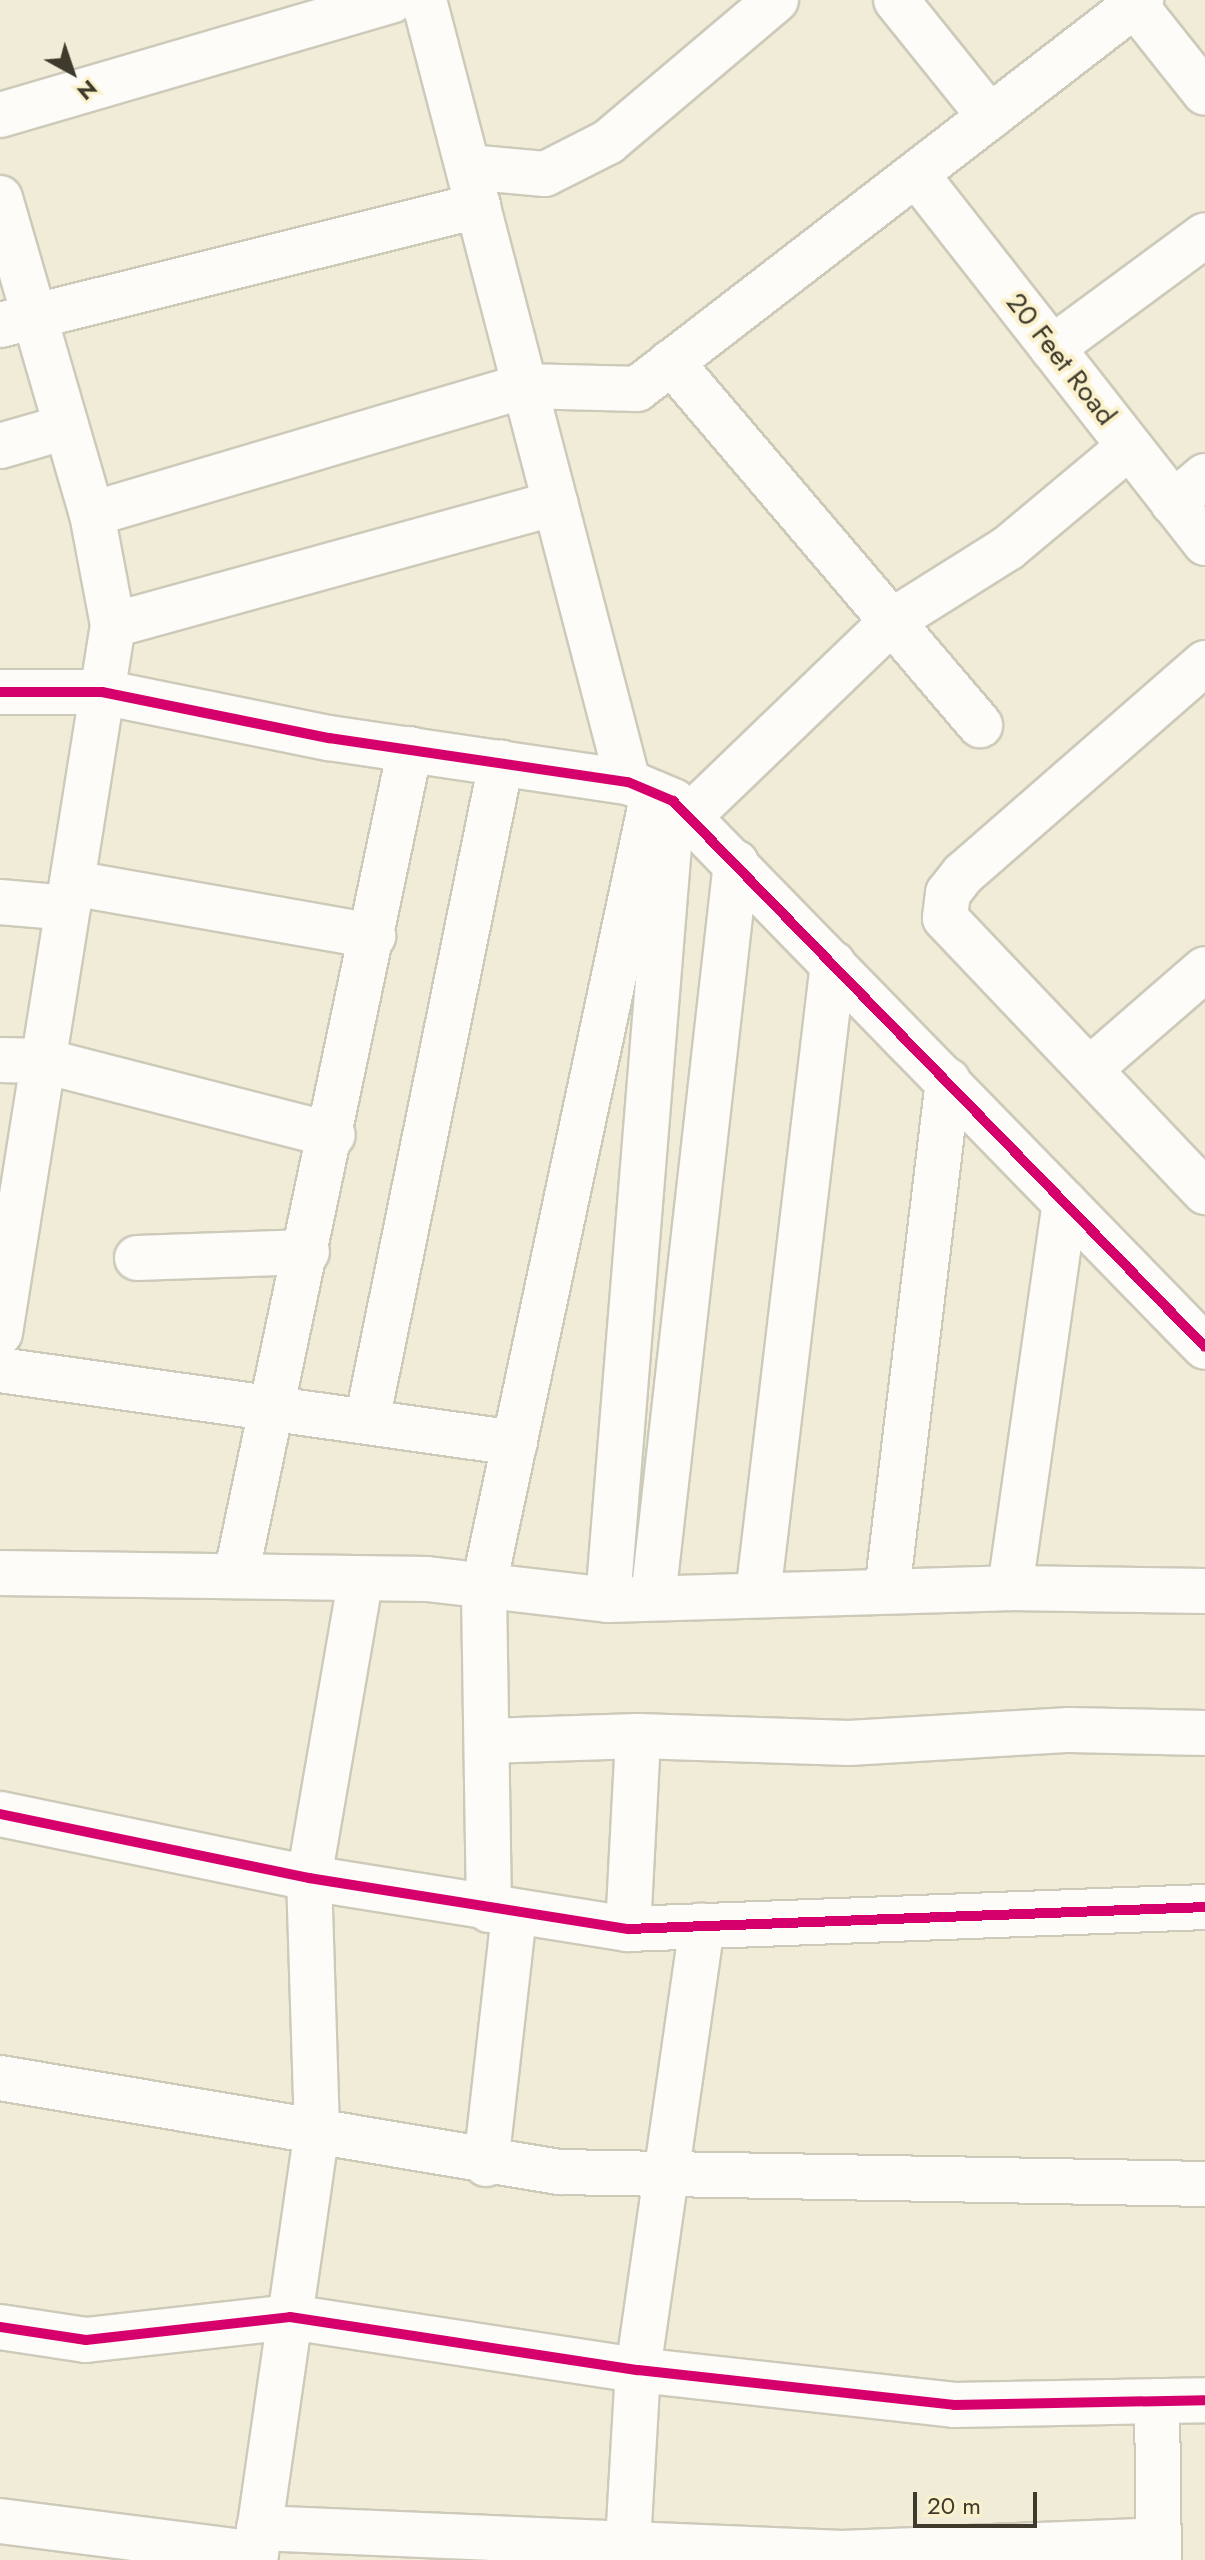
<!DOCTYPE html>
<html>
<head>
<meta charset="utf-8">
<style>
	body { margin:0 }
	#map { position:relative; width:1205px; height:2560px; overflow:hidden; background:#f0ecd8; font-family:Jost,sans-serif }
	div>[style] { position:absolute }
	.roads { filter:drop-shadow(2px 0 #cdcaba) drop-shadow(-2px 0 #cdcaba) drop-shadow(0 2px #cdcaba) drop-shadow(0 -2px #cdcaba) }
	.minor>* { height:44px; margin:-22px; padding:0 22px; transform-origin:22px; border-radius:22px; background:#fdfcf9 }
	.cycleway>* { height:10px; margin:-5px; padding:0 5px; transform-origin:5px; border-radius:5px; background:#d6006c }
	span { translate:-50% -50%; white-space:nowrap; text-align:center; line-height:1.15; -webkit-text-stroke:8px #fbf2cd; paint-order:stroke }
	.street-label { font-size:28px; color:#3e3a2c }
	.north { position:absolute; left:32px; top:32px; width:80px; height:80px; -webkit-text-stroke:6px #fbf2cd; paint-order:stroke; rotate:140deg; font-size:22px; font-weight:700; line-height:32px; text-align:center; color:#3e3a2c }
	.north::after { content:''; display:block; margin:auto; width:28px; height:36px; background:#3e3a2c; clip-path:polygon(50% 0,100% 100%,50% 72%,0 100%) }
	.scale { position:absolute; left:913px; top:2492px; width:124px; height:36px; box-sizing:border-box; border:4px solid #3e3a2c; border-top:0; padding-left:10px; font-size:24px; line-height:28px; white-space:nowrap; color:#3e3a2c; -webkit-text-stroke:6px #fbf2cd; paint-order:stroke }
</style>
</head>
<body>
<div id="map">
	<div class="roads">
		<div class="minor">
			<div style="left:424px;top:0;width:808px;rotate:75.38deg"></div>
			<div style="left:896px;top:0;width:150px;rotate:51.2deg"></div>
			<div style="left:1135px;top:5px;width:112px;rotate:51.5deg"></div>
			<div style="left:0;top:115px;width:409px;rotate:-16.3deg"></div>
			<div style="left:468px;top:167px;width:77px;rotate:5.2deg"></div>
			<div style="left:545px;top:174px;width:71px;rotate:-26.9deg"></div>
			<div style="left:608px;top:142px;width:220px;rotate:-40.2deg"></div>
			<div style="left:916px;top:174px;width:469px;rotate:51.9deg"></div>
			<div style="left:0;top:198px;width:329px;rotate:73.8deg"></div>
			<div style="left:92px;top:514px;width:113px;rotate:79.3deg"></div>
			<div style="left:113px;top:625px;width:717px;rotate:99.07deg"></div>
			<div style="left:0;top:325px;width:493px;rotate:-14deg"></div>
			<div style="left:1052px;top:348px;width:190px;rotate:-36.4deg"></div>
			<div style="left:671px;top:362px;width:477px;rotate:49.6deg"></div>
			<div style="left:0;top:446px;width:69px;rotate:-16.1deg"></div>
			<div style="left:1173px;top:503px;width:42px;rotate:-40.2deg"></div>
			<div style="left:92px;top:514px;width:452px;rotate:-16.5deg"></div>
			<div style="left:525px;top:386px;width:112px;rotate:1.5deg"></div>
			<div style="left:637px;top:389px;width:637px;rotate:-37.66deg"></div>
			<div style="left:113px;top:625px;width:459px;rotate:-15.4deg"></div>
			<div style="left:1205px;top:663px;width:321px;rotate:138.9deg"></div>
			<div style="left:963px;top:874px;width:24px;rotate:128deg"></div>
			<div style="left:948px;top:893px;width:25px;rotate:97deg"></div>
			<div style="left:945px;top:918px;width:378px;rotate:46.5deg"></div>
			<div style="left:0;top:692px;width:102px"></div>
			<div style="left:102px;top:692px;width:232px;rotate:11.5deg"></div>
			<div style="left:329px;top:738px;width:302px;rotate:8.4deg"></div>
			<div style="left:628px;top:782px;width:49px;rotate:22.9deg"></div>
			<div style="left:673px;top:801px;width:762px;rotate:45.74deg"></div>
			<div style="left:670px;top:835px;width:308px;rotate:-43.9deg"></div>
			<div style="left:892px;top:621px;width:137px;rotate:-32.2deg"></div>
			<div style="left:1008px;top:548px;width:158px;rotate:-39.9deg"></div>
			<div style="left:72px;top:883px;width:306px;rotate:10deg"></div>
			<div style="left:0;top:902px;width:68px;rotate:5deg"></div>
			<div style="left:0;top:1060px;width:44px;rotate:1.3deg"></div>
			<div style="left:44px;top:1061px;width:298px;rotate:14.4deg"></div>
			<div style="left:1090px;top:1069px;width:152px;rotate:-41deg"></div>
			<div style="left:137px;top:1258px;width:170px;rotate:-2deg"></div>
			<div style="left:0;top:1370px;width:520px;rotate:8.07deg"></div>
			<div style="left:367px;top:1421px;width:672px;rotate:-78.49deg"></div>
			<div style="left:0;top:1573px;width:427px;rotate:0.8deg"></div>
			<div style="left:427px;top:1579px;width:182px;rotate:6.6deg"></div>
			<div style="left:608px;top:1600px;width:402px;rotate:-1.7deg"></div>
			<div style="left:1010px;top:1588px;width:195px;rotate:0.9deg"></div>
			<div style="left:236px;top:1576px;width:845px;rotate:-78.12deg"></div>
			<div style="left:1010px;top:1588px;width:389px;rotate:-81.9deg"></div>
			<div style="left:887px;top:1591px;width:514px;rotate:-83.18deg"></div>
			<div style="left:758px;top:1595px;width:636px;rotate:-83.23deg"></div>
			<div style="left:653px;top:1598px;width:740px;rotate:-83.56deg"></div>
			<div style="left:608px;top:1600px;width:782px;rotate:-85.38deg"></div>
			<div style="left:487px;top:1741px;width:151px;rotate:-1.9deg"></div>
			<div style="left:638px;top:1736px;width:211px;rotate:1.9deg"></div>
			<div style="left:849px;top:1743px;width:221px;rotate:-3.4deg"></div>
			<div style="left:1070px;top:1730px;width:135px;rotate:1.3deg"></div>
			<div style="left:0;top:1814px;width:316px;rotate:11.7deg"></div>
			<div style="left:309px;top:1878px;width:323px;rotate:9.1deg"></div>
			<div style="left:628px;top:1929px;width:577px;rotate:-2.18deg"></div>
			<div style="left:489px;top:1910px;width:325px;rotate:-90.9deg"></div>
			<div style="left:484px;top:1585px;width:810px;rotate:-77.95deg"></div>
			<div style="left:628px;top:1929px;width:193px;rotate:-87deg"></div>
			<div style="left:0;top:2078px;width:567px;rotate:9.55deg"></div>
			<div style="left:559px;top:2172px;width:646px;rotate:1.06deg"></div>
			<div style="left:486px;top:2164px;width:252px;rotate:-83.6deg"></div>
			<div style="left:0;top:2327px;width:87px;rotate:8.6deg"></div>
			<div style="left:86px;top:2340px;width:205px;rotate:-6.4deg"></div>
			<div style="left:290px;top:2317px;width:352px;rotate:8.7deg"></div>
			<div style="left:638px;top:2370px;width:318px;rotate:6.3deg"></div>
			<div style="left:954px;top:2405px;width:251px;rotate:-1.1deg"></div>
			<div style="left:1157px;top:2401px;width:159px;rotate:89.3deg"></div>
			<div style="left:0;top:2521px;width:258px;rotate:7.3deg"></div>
			<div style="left:259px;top:2528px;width:584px;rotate:2.46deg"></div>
			<div style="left:842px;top:2553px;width:317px;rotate:-2.3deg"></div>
			<div style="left:255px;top:2560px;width:433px;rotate:-81.8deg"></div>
			<div style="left:317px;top:2131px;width:253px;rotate:-91.8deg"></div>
			<div style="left:309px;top:1878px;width:304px;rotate:-80.2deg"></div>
			<div style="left:627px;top:2560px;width:190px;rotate:-86.7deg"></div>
			<div style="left:638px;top:2370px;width:449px;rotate:-81.8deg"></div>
		</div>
	</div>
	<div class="cycleway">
		<div style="left:0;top:692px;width:102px"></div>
		<div style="left:102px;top:692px;width:232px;rotate:11.5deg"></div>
		<div style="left:329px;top:738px;width:302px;rotate:8.4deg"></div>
		<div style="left:628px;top:782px;width:49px;rotate:22.9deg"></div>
		<div style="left:673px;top:801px;width:762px;rotate:45.74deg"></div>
		<div style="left:0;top:1814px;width:316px;rotate:11.7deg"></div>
		<div style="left:309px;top:1878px;width:323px;rotate:9.1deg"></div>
		<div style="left:628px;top:1929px;width:577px;rotate:-2.18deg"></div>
		<div style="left:0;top:2327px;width:87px;rotate:8.6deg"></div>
		<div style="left:86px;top:2340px;width:205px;rotate:-6.4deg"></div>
		<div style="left:290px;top:2317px;width:352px;rotate:8.7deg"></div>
		<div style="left:638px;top:2370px;width:318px;rotate:6.3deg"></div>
		<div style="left:954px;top:2405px;width:251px;rotate:-1.1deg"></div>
	</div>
	<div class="street-label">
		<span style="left:1061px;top:359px;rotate:52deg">20 Feet Road</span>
	</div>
	<div class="north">N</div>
	<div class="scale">20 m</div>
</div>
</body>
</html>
